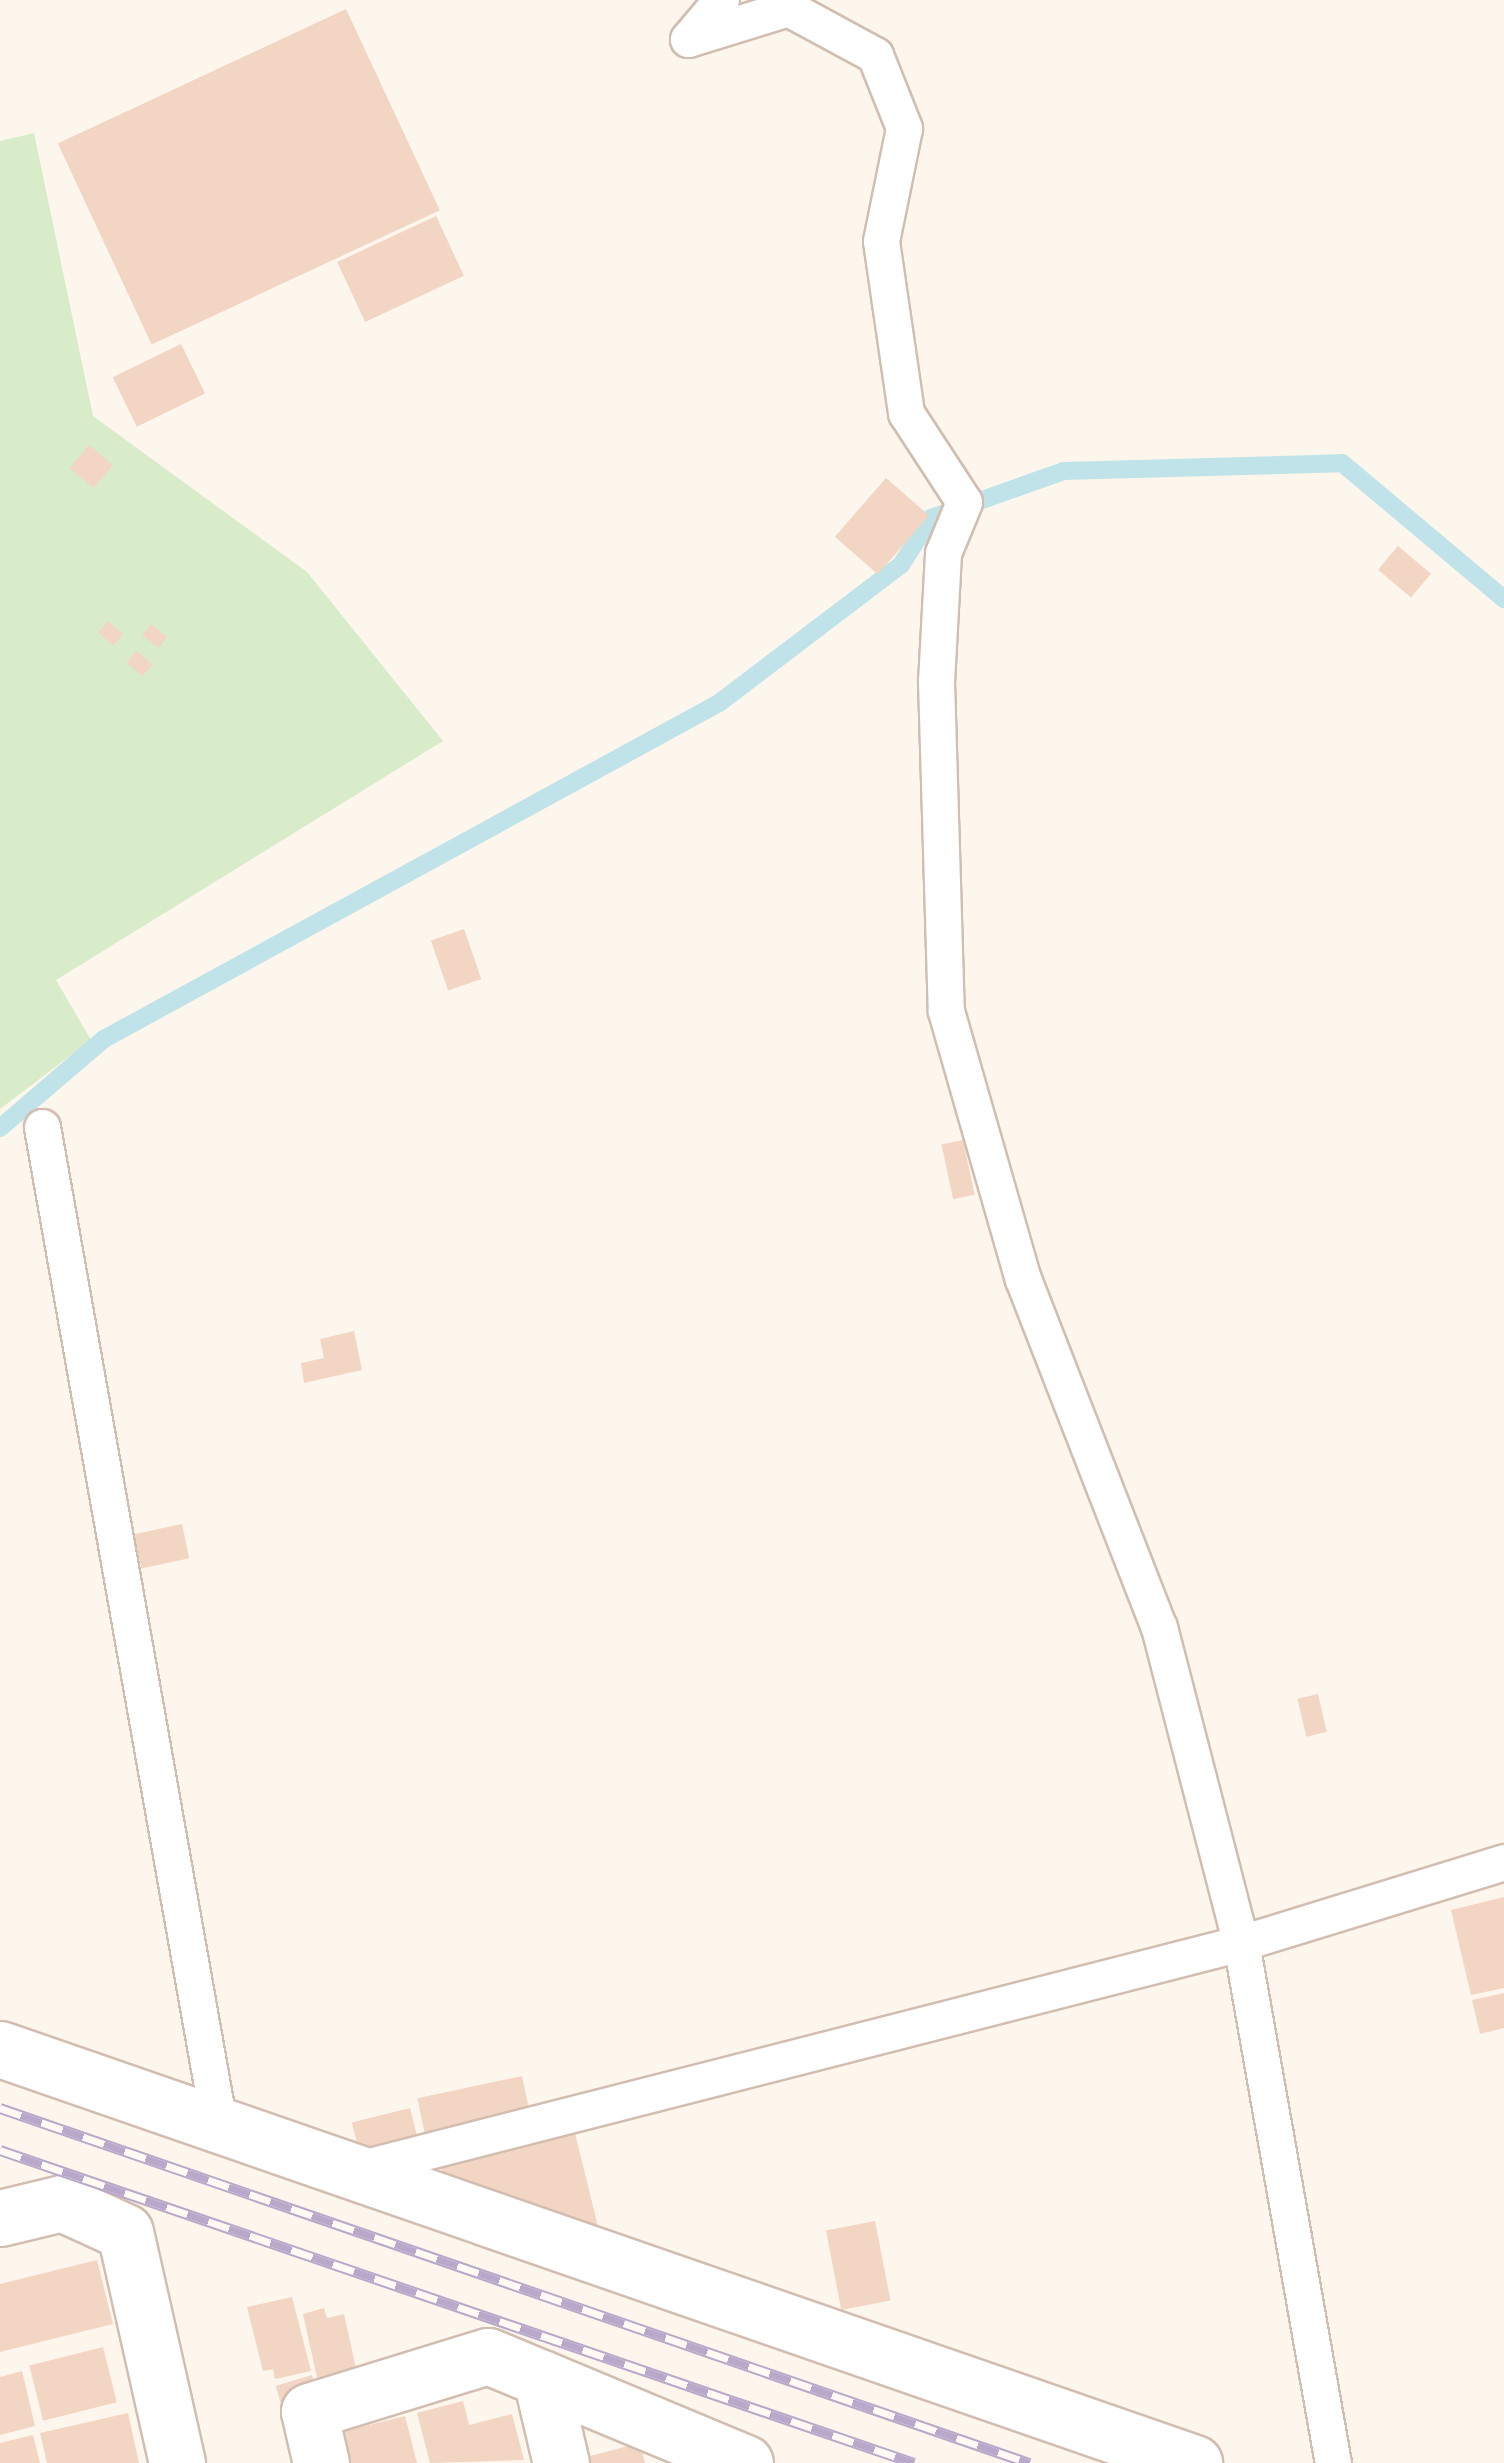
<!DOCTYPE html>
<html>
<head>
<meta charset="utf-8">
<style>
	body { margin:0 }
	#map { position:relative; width:1504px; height:2463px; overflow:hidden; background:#fdf6ec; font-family:"Archivo Narrow",sans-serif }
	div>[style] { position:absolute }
	.green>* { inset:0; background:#d8ecc9 }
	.stream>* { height:18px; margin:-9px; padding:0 9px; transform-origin:9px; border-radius:9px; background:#bfe3e8 }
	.building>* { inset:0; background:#f3d5c3; transform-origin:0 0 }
	.roads { filter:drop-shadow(2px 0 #d1beb0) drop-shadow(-2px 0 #d1beb0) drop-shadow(0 2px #d1beb0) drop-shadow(0 -2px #d1beb0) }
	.lane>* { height:35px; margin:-17.5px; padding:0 17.5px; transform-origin:17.5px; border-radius:17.5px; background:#fff }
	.street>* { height:55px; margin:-27.5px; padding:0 27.5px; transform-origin:27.5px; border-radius:27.5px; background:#fff }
	.rail>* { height:11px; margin-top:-5.5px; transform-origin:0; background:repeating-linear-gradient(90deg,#fffaf3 0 22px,#b9a8c9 0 44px); box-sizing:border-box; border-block:2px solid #b9a8c9 }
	span { translate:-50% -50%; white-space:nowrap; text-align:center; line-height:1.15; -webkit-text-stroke:8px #fffaf3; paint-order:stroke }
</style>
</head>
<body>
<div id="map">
	<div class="green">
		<div style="clip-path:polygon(34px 133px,93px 416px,307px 572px,443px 741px,56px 980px,91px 1040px,0 1109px,0 141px)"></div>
	</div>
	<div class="stream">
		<div style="left:0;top:1128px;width:137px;rotate:-40.6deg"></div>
		<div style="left:104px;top:1039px;width:701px;rotate:-28.65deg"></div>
		<div style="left:719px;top:703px;width:228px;rotate:-37.2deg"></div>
		<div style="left:901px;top:565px;width:56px;rotate:-57.4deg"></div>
		<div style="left:931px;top:518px;width:141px;rotate:-19.5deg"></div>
		<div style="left:1064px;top:471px;width:278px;rotate:-1.6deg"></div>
		<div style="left:1342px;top:463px;width:212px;rotate:40deg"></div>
	</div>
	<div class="building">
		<div style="left:346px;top:9px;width:222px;height:318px;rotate:65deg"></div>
		<div style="left:436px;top:216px;width:66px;height:109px;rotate:65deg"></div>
		<div style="left:181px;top:344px;width:55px;height:76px;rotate:64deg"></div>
		<div style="left:89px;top:445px;width:31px;height:30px;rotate:40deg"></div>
		<div style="left:886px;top:478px;width:57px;height:78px;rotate:41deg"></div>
		<div style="left:1398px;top:546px;width:43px;height:31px;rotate:40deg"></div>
		<div style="left:108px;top:621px;width:20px;height:15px;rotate:41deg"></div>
		<div style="left:151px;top:624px;width:21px;height:14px;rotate:39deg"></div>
		<div style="left:136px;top:651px;width:21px;height:15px;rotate:39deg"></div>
		<div style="left:464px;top:929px;width:53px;height:35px;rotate:71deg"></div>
		<div style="left:963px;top:1140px;width:56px;height:22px;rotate:78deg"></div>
		<div style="clip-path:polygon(354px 1331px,362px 1370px,304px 1383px,301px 1363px,324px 1358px,320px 1339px)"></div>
		<div style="left:182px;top:1524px;width:35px;height:49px;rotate:78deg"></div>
		<div style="left:1318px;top:1694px;width:39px;height:21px;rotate:77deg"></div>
		<div style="clip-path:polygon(1504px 1897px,1504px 1988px,1471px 1995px,1451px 1910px)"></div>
		<div style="clip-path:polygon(1504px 1993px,1504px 2028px,1480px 2034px,1472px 2000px)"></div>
		<div style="left:522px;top:2076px;width:39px;height:107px;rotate:78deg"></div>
		<div style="left:410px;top:2108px;width:33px;height:60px;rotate:76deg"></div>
		<div style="clip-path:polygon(572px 2121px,601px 2239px,445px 2186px,438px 2153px)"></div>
		<div style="left:875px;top:2221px;width:81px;height:50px;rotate:79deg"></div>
		<div style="clip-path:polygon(97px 2260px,113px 2324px,0 2352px,0 2284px)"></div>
		<div style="clip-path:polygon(292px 2297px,311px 2371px,275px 2379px,273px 2369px,263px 2371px,247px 2307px)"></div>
		<div style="clip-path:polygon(324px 2308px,327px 2318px,344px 2314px,361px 2391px,322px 2400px,303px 2314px)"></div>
		<div style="left:103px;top:2347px;width:57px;height:76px;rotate:76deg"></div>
		<div style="clip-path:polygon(22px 2371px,35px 2426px,0 2435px,0 2377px)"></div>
		<div style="left:312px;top:2375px;width:21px;height:38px;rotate:73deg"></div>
		<div style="clip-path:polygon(463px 2401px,469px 2425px,512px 2414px,524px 2460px,430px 2463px,417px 2413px)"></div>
		<div style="clip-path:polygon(128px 2413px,139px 2463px,47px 2463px,40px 2433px)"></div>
		<div style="clip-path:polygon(405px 2416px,417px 2463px,341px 2463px,333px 2434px)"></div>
		<div style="clip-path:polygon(33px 2435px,40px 2463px,0 2463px,0 2443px)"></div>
		<div style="clip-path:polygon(640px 2443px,645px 2463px,568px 2463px,567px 2462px)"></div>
	</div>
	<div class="roads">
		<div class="lane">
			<div style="left:721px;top:0;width:51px;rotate:130.2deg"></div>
			<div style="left:688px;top:39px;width:105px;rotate:-17.2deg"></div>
			<div style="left:788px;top:8px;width:99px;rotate:28.4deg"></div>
			<div style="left:875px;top:55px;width:79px;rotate:68.3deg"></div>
			<div style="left:904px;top:128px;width:115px;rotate:101.5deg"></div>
			<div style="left:881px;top:241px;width:174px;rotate:81.7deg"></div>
			<div style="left:906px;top:413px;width:106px;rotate:56.9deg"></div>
			<div style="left:964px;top:502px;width:55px;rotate:112.4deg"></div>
			<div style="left:943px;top:553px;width:128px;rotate:93.1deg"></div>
			<div style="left:936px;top:681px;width:330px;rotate:88.3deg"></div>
			<div style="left:946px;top:1011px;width:279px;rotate:74deg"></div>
			<div style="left:1023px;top:1279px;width:374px;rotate:68.7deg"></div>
			<div style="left:1159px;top:1627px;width:326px;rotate:75.5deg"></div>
			<div style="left:1241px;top:1943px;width:528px;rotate:79.97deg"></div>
			<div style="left:42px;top:1127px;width:1019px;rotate:79.94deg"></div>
			<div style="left:354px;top:2170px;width:916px;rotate:-14.35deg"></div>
			<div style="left:1241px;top:1943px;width:275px;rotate:-17.1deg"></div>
		</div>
		<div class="street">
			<div style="left:0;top:2049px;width:1264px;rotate:19.12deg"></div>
			<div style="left:0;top:2218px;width:64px;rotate:-13.6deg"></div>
			<div style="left:62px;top:2203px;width:69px;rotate:24.7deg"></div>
			<div style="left:125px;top:2232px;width:237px;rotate:77.3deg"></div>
			<div style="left:541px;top:2378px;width:221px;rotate:22.6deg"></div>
			<div style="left:321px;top:2463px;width:53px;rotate:-103deg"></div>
			<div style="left:309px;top:2411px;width:187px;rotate:-17.1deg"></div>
			<div style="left:488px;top:2356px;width:57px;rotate:22.5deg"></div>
			<div style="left:541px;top:2378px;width:87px;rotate:76.8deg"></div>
		</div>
	</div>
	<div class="rail">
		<div style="left:0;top:2108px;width:1089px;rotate:19.03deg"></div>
		<div style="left:0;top:2150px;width:966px;rotate:18.9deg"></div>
	</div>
</div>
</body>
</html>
